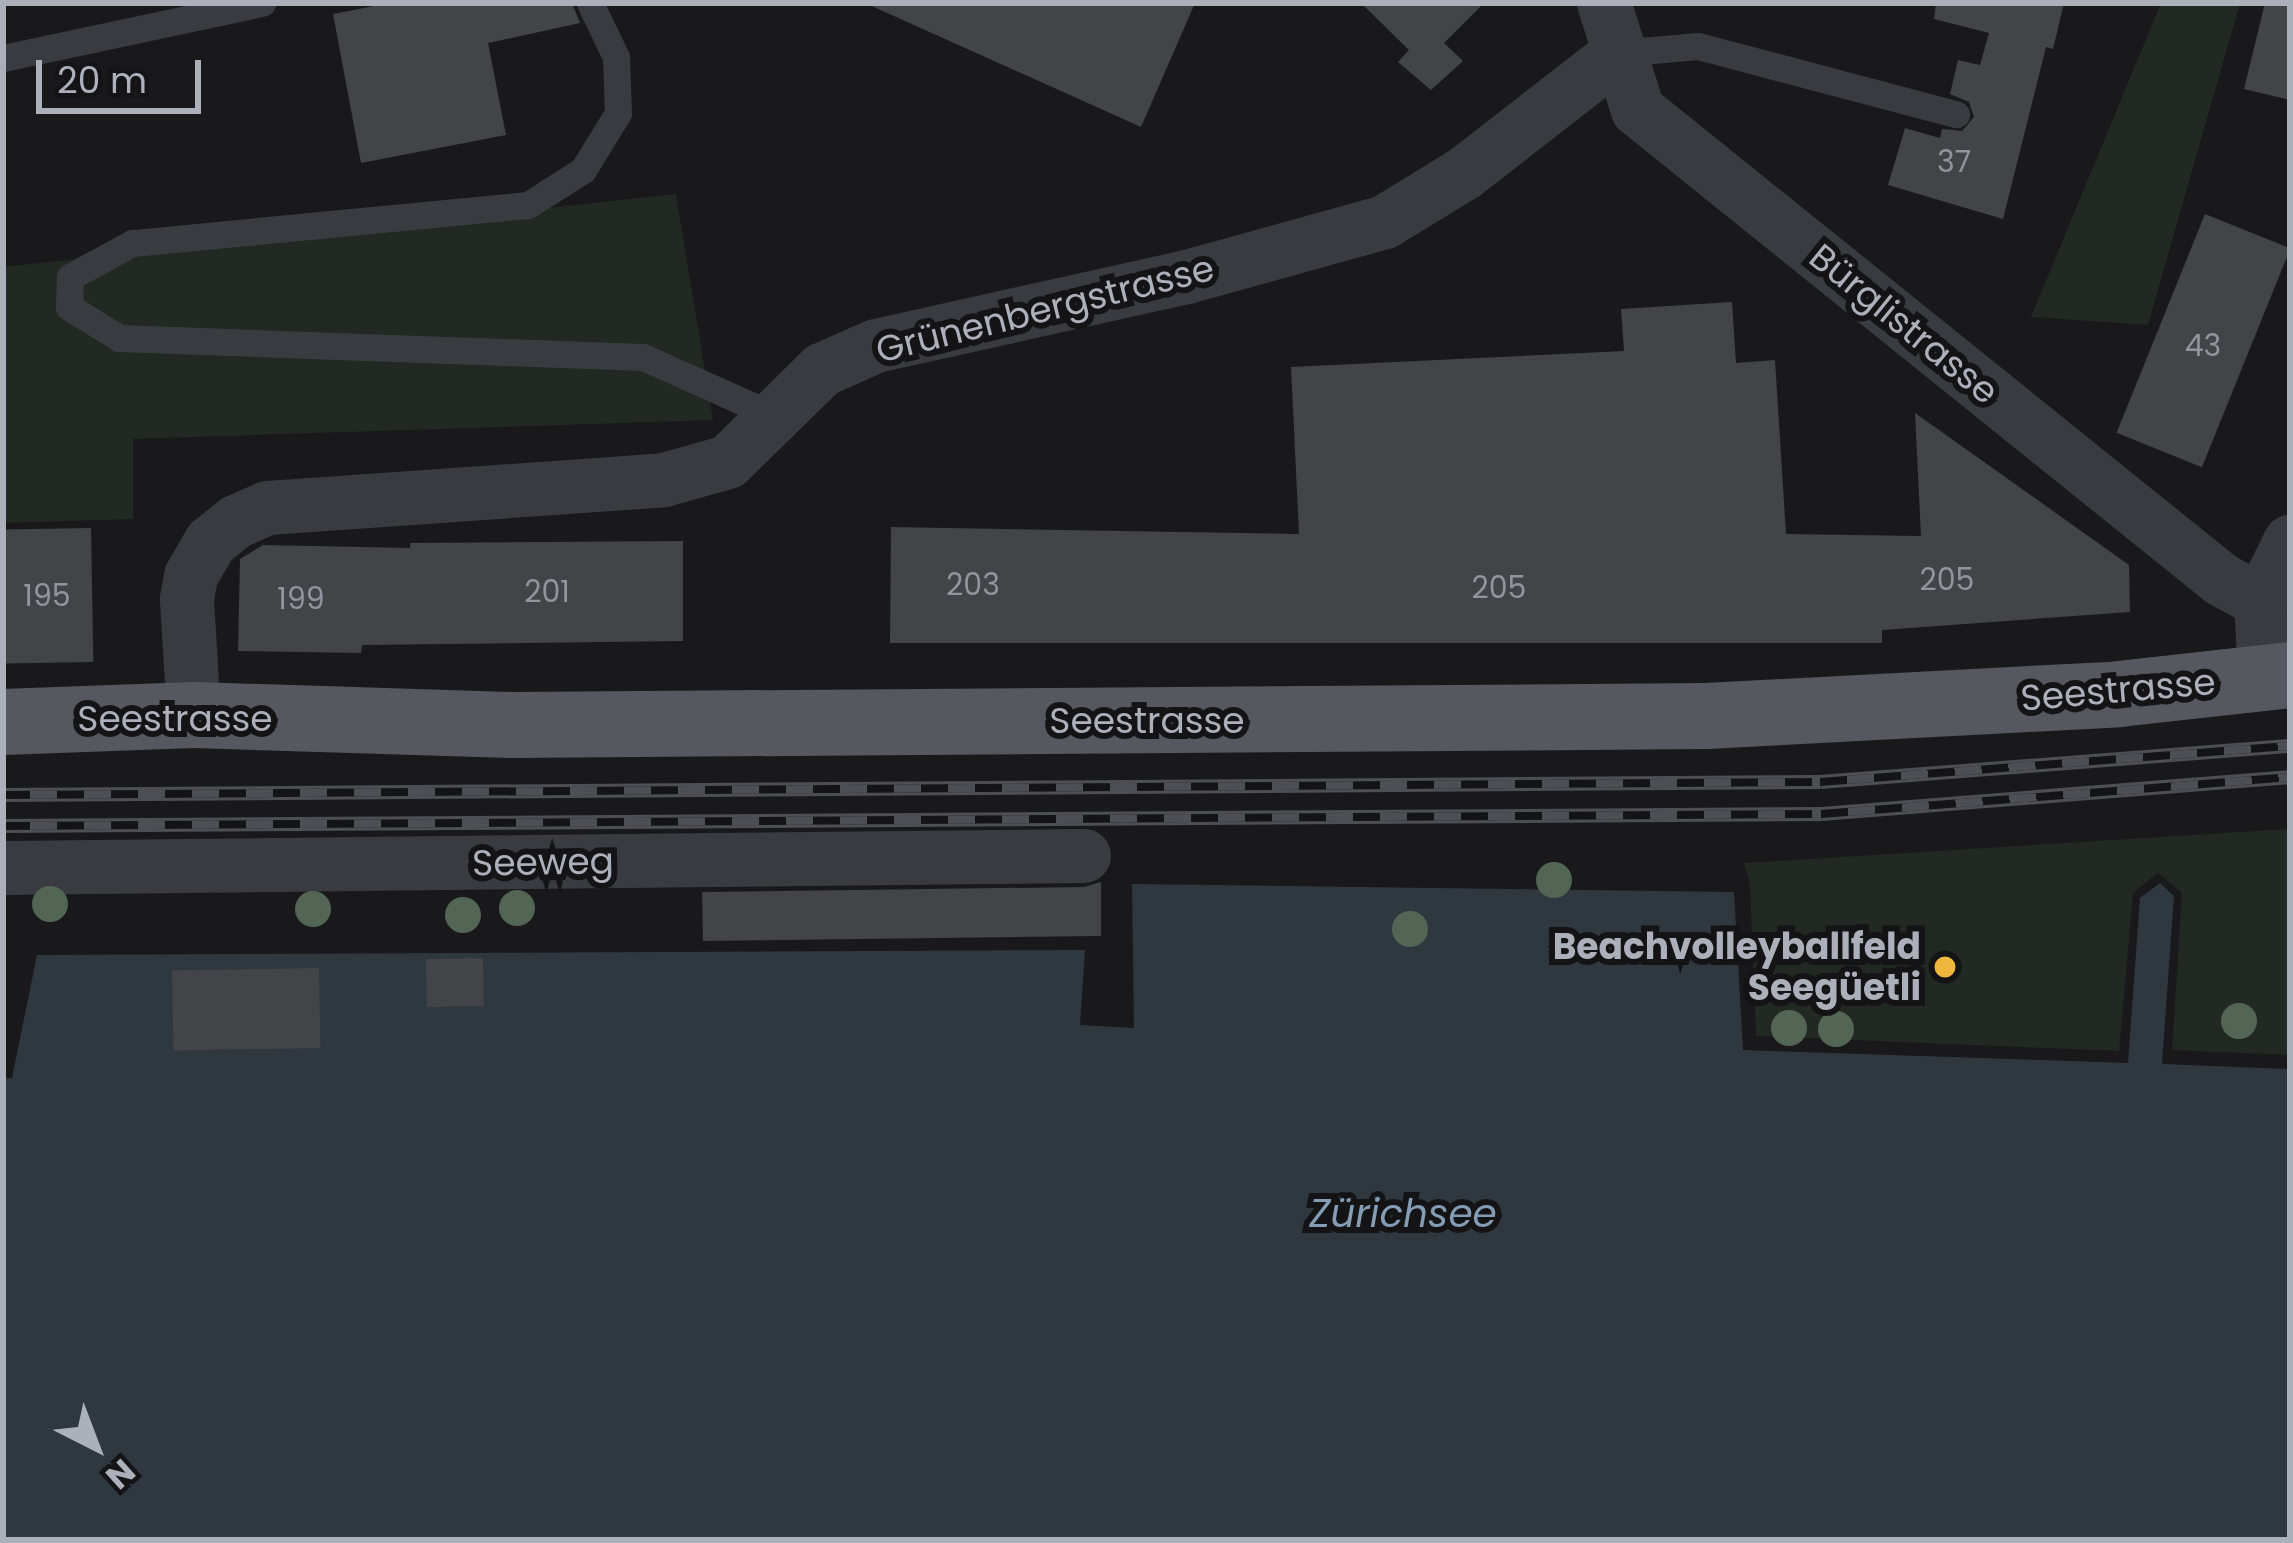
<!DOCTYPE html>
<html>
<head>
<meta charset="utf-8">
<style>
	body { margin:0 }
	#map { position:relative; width:2293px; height:1543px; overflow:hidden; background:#19191b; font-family:Poppins,sans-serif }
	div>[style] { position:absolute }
	.green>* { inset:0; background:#212922 }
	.water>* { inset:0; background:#2f383f }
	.building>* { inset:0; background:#434448; transform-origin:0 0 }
	.service>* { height:27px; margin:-13.5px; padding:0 13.5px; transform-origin:13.5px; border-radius:13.5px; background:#3a3b40 }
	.minor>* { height:54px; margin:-27px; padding:0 27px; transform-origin:27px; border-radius:27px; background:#3a3b40 }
	.primary>* { height:66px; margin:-33px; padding:0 33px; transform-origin:33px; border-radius:33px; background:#56585f }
	.rail>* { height:14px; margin-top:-7px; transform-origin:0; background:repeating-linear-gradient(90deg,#141416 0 27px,#4d4f55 0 54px); box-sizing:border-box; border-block:3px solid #4d4f55 }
	.trees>* { width:36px; height:36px; margin:-18px; border-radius:50%; background:#536656 }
	.dots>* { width:33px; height:33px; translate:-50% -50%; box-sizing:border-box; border:6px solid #141416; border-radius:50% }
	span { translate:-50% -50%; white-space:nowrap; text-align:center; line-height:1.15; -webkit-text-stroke:12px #141416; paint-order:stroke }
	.number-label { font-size:30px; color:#92959e }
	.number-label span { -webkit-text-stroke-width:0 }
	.street-label { font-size:36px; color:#acb0ba }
	.poi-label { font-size:36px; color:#acb0ba; font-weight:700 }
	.right { translate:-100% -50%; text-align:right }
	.water-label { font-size:39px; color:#849db4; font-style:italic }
	.frame { position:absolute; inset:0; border:6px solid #acb0ba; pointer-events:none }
	.north { position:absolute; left:36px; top:1387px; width:120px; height:120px; -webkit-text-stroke:9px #141416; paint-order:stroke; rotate:138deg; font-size:33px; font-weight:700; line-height:48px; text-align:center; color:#acb0ba }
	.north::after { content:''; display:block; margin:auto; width:42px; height:54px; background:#acb0ba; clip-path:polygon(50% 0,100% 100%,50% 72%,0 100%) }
	.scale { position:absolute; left:36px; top:60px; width:165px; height:54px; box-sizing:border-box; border:6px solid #acb0ba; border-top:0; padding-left:15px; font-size:36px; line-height:42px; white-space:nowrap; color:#acb0ba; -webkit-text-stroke:9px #141416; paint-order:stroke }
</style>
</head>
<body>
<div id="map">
	<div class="green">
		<div style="clip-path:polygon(2161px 3px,2240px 3px,2148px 325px,2031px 317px)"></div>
		<div style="clip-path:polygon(676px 194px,713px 420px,133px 439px,133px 519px,3px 523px,3px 267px)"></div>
		<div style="clip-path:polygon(2290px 829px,2290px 1055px,2172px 1050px,2182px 893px,2158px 873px,2133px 893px,2119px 1051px,1756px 1036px,1750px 884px,1744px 863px)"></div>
	</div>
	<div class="water">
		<div style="clip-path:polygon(2160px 883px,2174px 896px,2162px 1064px,2290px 1069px,2290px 1540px,3px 1540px,3px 1078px,12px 1078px,37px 955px,1085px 950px,1080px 1025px,1134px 1028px,1132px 884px,1734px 892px,1743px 1050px,2128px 1063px,2140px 898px)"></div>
	</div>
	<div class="building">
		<div style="clip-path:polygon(389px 3px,572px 3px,580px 23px,488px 43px,506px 135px,361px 163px,333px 14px)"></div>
		<div style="clip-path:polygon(865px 3px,1195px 3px,1141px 127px)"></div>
		<div style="clip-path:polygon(1361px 3px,1484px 3px,1444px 43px,1463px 61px,1431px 90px,1398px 62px,1409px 50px)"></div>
		<div style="clip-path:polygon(1936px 3px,2064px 3px,2053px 49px,2046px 47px,2003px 219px,1888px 185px,1905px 128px,1940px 138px,1942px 129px,1962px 131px,1974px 117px,1969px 102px,1950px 94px,1958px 60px,1980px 65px,1989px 33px,1934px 19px)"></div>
		<div style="clip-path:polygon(2265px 3px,2290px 3px,2290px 100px,2244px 89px)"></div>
		<div style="left:2205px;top:214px;width:92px;height:236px;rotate:22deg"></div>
		<div style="clip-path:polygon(1732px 302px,1736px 363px,1775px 360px,1786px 534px,1921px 536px,1915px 413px,2129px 565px,2130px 612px,1882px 630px,1882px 643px,890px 643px,891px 527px,1299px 534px,1291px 367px,1624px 351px,1621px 309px)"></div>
		<div style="left:91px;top:528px;width:134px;height:88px;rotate:89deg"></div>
		<div style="clip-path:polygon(683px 541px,683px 641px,362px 645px,361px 653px,238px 651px,240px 559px,263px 545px,410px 548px,410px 543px)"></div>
		<div style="clip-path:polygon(1101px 882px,1101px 936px,703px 941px,702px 892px,1084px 887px)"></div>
		<div style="left:483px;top:958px;width:48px;height:57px;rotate:89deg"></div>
		<div style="left:319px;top:968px;width:80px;height:147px;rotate:89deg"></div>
	</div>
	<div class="service">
		<div style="left:590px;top:3px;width:60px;rotate:64.3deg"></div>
		<div style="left:616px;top:57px;width:56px;rotate:88deg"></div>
		<div style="left:618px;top:113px;width:67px;rotate:121.6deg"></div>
		<div style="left:583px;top:170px;width:65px;rotate:147.5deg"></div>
		<div style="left:528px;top:205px;width:398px;rotate:174.5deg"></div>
		<div style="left:132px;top:243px;width:71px;rotate:151.3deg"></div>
		<div style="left:70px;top:277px;width:30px;rotate:92deg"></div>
		<div style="left:69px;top:307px;width:59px;rotate:31.8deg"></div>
		<div style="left:119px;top:338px;width:524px;rotate:2.08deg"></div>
		<div style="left:643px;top:357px;width:145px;rotate:24.1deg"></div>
		<div style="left:1619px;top:53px;width:79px;rotate:-5.1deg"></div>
		<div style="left:1698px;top:46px;width:267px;rotate:14.8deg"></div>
		<div style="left:3px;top:58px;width:265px;rotate:-12deg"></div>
	</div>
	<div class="minor">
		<div style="left:1604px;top:3px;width:112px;rotate:72.4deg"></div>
		<div style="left:1638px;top:110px;width:750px;rotate:38.83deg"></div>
		<div style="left:2222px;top:580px;width:44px;rotate:28.3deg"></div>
		<div style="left:2265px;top:676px;width:75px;rotate:-93.1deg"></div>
		<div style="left:2261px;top:601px;width:66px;rotate:-63.8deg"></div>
		<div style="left:194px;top:715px;width:116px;rotate:-93.5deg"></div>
		<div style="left:187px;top:599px;width:23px;rotate:-80deg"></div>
		<div style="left:191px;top:576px;width:39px;rotate:-60deg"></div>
		<div style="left:211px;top:542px;width:32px;rotate:-39deg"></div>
		<div style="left:236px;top:522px;width:35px;rotate:-24deg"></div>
		<div style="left:268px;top:508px;width:397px;rotate:-4deg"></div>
		<div style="left:664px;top:480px;width:66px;rotate:-15.7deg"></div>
		<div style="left:728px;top:462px;width:132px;rotate:-44.4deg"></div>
		<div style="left:822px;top:370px;width:59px;rotate:-24deg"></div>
		<div style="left:876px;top:346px;width:319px;rotate:-12.5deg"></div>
		<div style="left:1187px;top:277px;width:205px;rotate:-15.5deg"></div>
		<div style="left:1385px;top:222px;width:94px;rotate:-31.5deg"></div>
		<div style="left:1465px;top:173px;width:195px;rotate:-37.9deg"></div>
		<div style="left:3px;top:868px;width:1081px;rotate:-0.64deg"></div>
	</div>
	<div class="primary">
		<div style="left:3px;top:722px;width:191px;rotate:-2.1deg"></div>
		<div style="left:194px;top:715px;width:320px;rotate:1.8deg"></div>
		<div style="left:514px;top:725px;width:1192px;rotate:-0.43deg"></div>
		<div style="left:1706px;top:716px;width:414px;rotate:-3deg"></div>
		<div style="left:2119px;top:694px;width:172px;rotate:-6.3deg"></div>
	</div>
	<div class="rail">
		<div style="left:3px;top:795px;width:1817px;rotate:-0.41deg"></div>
		<div style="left:1820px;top:782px;width:471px;rotate:-4.4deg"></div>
		<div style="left:3px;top:826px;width:1818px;rotate:-0.38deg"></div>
		<div style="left:1821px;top:814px;width:470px;rotate:-4.5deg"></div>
	</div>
	<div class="trees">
		<div style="left:1554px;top:880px"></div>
		<div style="left:50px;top:904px"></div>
		<div style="left:517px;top:908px"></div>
		<div style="left:313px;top:909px"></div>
		<div style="left:463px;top:915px"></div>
		<div style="left:1410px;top:929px"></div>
		<div style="left:2239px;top:1021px"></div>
		<div style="left:1789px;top:1028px"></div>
		<div style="left:1836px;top:1029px"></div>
	</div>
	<div class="dots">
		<div style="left:1945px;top:967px;background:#eeb73e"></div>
	</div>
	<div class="number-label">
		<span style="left:1954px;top:162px">37</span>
		<span style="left:2203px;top:346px">43</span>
		<span style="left:1947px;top:580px">205</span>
		<span style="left:973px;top:585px">203</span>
		<span style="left:1499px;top:588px">205</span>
		<span style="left:547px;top:592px">201</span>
		<span style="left:47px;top:596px">195</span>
		<span style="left:301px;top:599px">199</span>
	</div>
	<div class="street-label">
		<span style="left:1045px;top:309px;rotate:-14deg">Grünenbergstrasse</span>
		<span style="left:1904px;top:324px;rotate:39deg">Bürglistrasse</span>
		<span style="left:2118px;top:690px;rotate:-5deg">Seestrasse</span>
		<span style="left:175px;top:719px">Seestrasse</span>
		<span style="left:1147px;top:721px">Seestrasse</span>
		<span style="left:543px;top:862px;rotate:-1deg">Seeweg</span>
	</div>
	<div class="poi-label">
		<span class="right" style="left:1921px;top:967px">Beachvolleyballfeld<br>Seegüetli</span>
	</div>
	<div class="water-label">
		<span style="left:1403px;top:1214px">Zürichsee</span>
	</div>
	<div class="frame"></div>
	<div class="north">N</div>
	<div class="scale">20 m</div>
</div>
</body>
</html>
